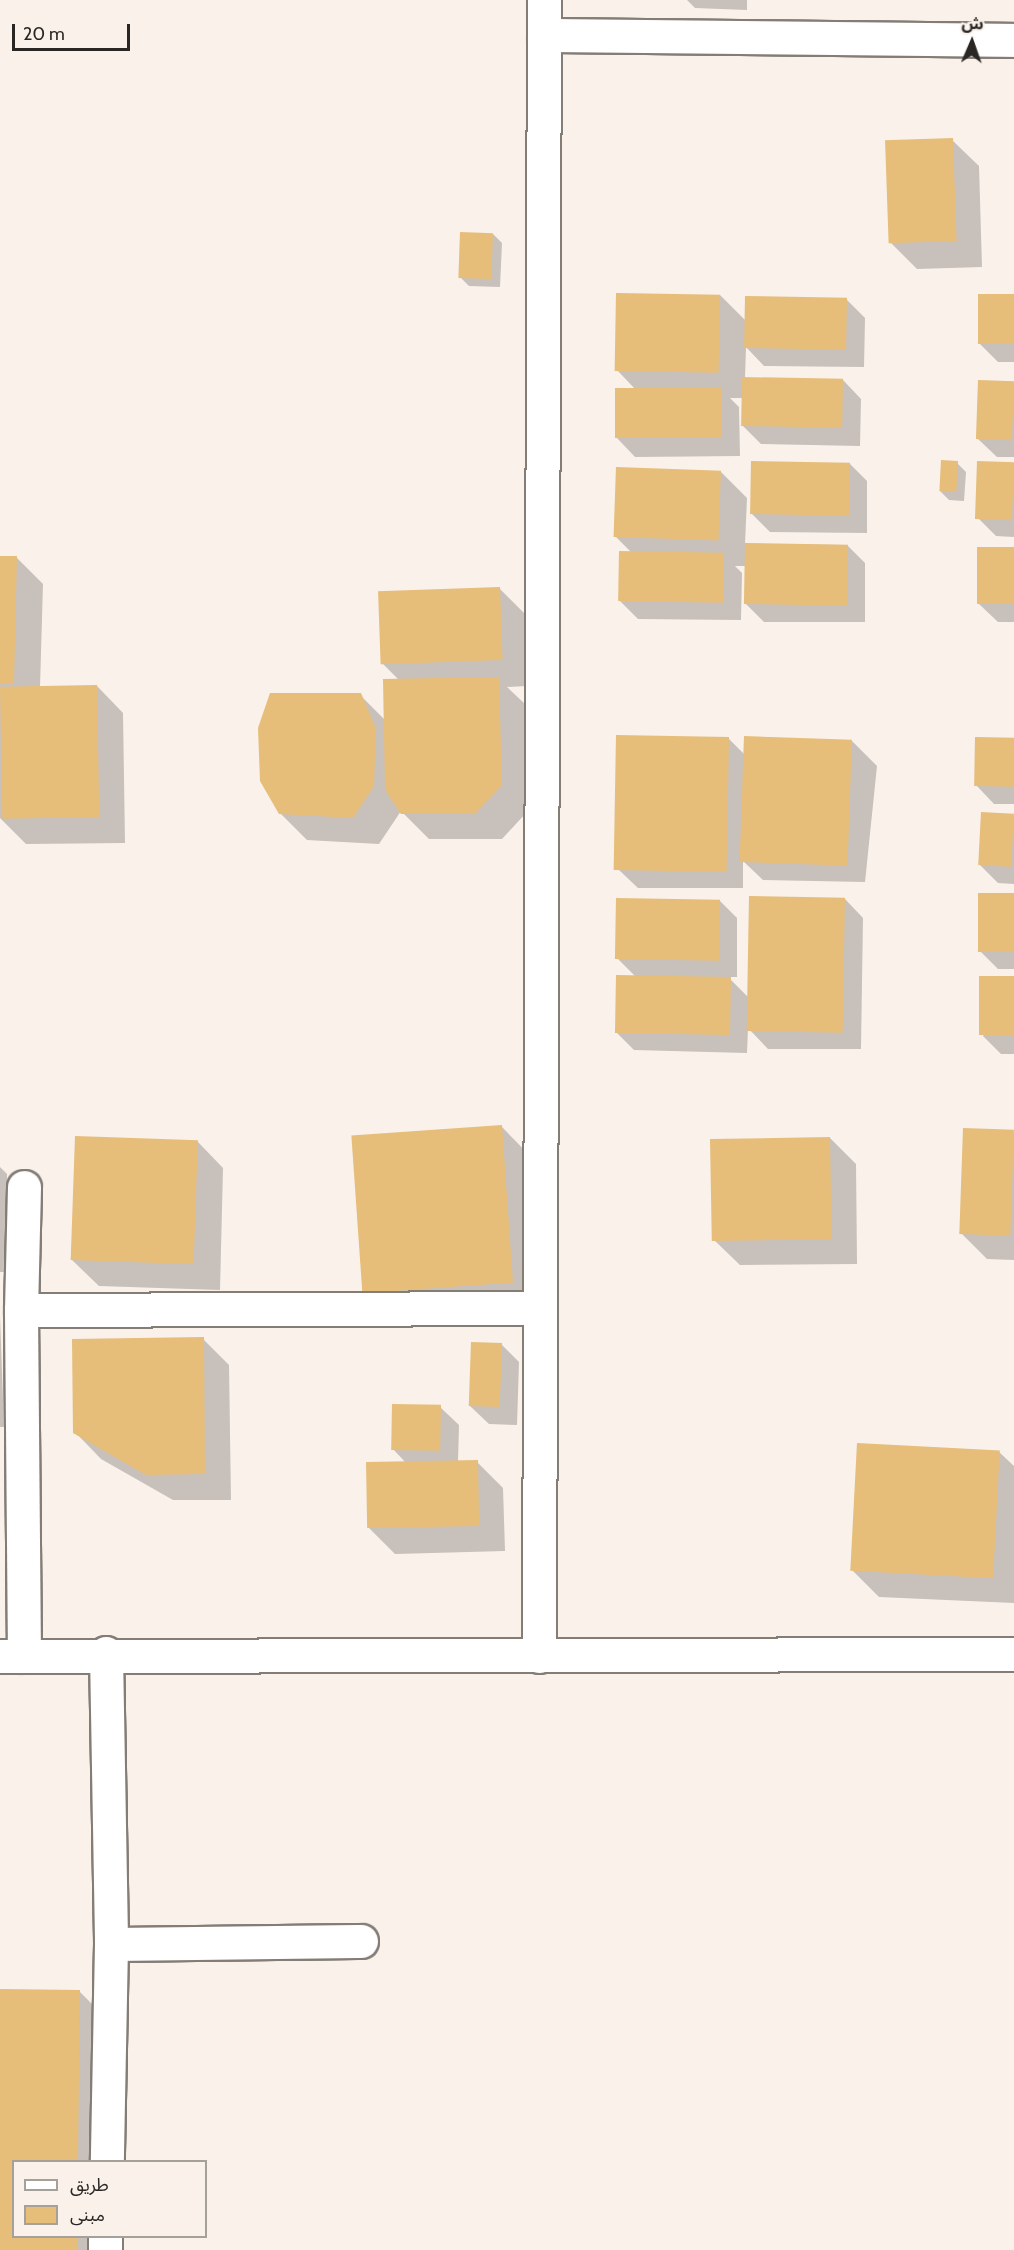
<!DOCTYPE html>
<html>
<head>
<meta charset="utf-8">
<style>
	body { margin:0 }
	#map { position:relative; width:1014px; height:2250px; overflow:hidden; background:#f9f1ea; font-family:Cabin,"Noto Sans Arabic",sans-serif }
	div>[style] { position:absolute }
	.shadow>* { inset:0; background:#0003 }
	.building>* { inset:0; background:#e6bd79; transform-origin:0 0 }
	.roads { filter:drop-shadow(2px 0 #847d76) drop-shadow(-2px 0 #847d76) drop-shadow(0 2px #847d76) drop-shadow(0 -2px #847d76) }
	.minor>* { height:33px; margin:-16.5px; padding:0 16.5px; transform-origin:16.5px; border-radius:16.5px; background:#fff }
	span { translate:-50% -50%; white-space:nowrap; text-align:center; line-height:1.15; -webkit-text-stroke:6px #f9f1ea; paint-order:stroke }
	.legend { position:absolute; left:12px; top:2160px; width:195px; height:78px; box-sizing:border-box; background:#f9f1ea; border:2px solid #a6a09b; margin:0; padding:8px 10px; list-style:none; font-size:18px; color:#292624 }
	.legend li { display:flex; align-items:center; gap:12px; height:30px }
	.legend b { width:30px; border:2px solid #a6a09b }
	.north { position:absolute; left:942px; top:12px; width:60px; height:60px; -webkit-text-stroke:4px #f9f1ea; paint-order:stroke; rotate:2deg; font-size:16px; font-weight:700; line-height:24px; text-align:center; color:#292624 }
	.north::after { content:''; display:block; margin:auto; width:21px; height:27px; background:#292624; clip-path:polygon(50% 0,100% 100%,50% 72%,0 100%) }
	.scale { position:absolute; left:12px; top:24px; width:118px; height:27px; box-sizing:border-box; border:3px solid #292624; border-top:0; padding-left:8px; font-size:18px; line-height:21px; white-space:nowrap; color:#292624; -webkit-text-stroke:4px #f9f1ea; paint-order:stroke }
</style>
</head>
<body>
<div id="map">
	<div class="shadow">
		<div style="clip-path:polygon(687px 0,747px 0,747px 10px,695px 8px)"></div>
		<div style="clip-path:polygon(952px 140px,979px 166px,982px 267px,917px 269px,891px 243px)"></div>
		<div style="clip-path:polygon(493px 234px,502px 243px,500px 287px,469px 286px,460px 277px)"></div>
		<div style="clip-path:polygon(720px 295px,746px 321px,847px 300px,865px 318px,864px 367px,764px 366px,746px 347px,745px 378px,843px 380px,861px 399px,860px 446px,761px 444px,743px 426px,743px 398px,730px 398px,739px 407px,740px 456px,635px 457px,617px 438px,636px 390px,617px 370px)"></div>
		<div style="clip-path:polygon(1014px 296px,1014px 362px,998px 362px,980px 344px)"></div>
		<div style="clip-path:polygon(1014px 383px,1014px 457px,997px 457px,978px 439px)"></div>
		<div style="clip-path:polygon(849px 463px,867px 481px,867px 533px,770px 532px,752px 514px)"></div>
		<div style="clip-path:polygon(957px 463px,966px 472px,964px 501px,949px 500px,940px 491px)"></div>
		<div style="clip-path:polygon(1014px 463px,1014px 537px,996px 536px,978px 518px)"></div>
		<div style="clip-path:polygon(721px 472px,747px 498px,745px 544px,847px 545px,865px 563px,865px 622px,764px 622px,746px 604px,746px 566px,735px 566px,742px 573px,741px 620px,638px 619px,620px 601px,632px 553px,615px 536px)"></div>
		<div style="clip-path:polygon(1014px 549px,1014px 622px,998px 622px,979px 604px)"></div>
		<div style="clip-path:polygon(0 557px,16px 557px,43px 584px,40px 687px,97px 686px,123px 713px,125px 843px,26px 844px,0 818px)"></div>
		<div style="clip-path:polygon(499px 588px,525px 614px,527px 686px,507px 687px,525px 704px,527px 812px,502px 839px,429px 839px,401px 811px,379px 844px,307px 840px,280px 813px,360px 695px,385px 720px,399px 680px,382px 663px)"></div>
		<div style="clip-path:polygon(728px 738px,746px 756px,851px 740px,877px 766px,865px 882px,763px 880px,743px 861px,743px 888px,638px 888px,619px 870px)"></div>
		<div style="clip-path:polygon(1014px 739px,1014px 804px,994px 804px,976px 785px)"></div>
		<div style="clip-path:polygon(1014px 816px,1014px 884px,998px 883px,980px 865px)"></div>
		<div style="clip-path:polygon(1014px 895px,1014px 969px,998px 969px,980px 951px)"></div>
		<div style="clip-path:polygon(845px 899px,863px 918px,861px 1049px,768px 1049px,748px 1028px,747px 1053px,634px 1050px,616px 1032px,636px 977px,618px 959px,719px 900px,737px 918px,737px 977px,728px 977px,750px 999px)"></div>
		<div style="clip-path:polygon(1014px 978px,1014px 1054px,1001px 1054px,983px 1036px)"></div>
		<div style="clip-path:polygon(502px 1127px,534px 1160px,544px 1315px,395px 1324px,362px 1291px)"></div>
		<div style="clip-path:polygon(1014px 1131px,1014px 1260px,987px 1259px,961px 1233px)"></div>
		<div style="clip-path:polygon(830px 1138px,856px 1164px,857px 1264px,740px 1265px,713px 1239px)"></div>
		<div style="clip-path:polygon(197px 1141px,223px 1168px,220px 1290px,99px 1286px,72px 1260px)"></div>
		<div style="clip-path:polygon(0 1167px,7px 1174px,8px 1272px,0 1272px)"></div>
		<div style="clip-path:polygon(0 1316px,4px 1427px,0 1427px)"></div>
		<div style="clip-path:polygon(203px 1339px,229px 1365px,231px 1500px,173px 1500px,101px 1459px,75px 1432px)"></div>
		<div style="clip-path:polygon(501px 1344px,519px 1362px,517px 1425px,489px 1424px,470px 1406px)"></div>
		<div style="clip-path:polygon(440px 1407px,459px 1425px,458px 1462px,477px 1462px,503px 1488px,505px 1551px,395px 1554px,369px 1528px,407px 1464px,393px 1449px)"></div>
		<div style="clip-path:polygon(999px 1452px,1014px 1466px,1014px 1603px,879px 1597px,853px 1571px)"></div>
		<div style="clip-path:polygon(0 1991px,79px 1991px,112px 2024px,111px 2162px,14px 2162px,14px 2236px,110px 2236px,110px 2250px,0 2250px)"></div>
	</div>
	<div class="building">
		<div style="left:953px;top:138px;width:103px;height:68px;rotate:88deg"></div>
		<div style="left:460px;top:232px;width:33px;height:46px;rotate:2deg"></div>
		<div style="left:616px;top:293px;width:104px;height:78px;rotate:1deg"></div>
		<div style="left:1014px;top:294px;width:50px;height:36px;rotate:90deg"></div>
		<div style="left:745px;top:296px;width:102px;height:52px;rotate:1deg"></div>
		<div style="left:742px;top:377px;width:101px;height:49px;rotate:1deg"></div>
		<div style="left:978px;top:380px;width:36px;height:59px;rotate:2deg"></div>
		<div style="left:722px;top:388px;width:50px;height:107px;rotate:90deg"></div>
		<div style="left:941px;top:460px;width:17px;height:31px;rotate:3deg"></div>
		<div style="left:751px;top:461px;width:99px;height:53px;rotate:1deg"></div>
		<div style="left:977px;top:461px;width:37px;height:58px;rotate:2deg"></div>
		<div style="left:616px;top:467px;width:105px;height:70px;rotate:2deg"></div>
		<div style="left:745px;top:543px;width:103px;height:61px;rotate:1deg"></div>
		<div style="left:1014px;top:547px;width:57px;height:37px;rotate:90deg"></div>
		<div style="left:619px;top:551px;width:105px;height:50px;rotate:1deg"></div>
		<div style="clip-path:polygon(0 556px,17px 556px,14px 683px,0 683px)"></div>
		<div style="left:500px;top:587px;width:73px;height:122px;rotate:88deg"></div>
		<div style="clip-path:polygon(499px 677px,502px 785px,476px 813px,401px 814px,385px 790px,383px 679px)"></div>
		<div style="left:97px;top:685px;width:132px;height:97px;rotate:89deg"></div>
		<div style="clip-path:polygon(270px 693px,361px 693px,376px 729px,374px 786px,353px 818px,279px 814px,260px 781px,258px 728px)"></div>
		<div style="left:616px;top:735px;width:113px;height:135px;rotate:1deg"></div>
		<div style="left:744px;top:736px;width:108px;height:126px;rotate:2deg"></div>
		<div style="left:975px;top:737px;width:39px;height:49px;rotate:1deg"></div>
		<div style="left:981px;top:812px;width:33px;height:53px;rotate:3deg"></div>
		<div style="left:978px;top:893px;width:36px;height:59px"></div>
		<div style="left:749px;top:896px;width:96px;height:135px;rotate:1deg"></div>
		<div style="left:616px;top:898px;width:104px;height:61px;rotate:1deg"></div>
		<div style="left:616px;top:975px;width:115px;height:58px;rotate:1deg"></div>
		<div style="left:1014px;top:976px;width:59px;height:35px;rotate:90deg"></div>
		<div style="left:502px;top:1125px;width:158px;height:151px;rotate:86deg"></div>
		<div style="left:963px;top:1128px;width:51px;height:106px;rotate:2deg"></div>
		<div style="left:75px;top:1136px;width:123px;height:124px;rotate:2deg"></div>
		<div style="left:830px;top:1137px;width:102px;height:120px;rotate:89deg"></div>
		<div style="clip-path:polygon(204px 1337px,205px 1474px,146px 1475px,73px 1433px,72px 1339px)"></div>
		<div style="left:471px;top:1342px;width:31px;height:64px;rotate:2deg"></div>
		<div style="left:392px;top:1404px;width:49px;height:46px;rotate:1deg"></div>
		<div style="left:857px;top:1443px;width:143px;height:128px;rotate:3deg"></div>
		<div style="left:478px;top:1460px;width:66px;height:112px;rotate:89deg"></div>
		<div style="clip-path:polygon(0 1989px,80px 1990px,78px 2162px,14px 2162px,14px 2236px,78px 2236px,78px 2250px,0 2250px)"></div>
	</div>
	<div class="roads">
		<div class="minor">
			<div style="left:544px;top:35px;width:470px;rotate:0.6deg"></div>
			<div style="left:21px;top:1310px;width:123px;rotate:-88.6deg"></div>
			<div style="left:106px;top:1653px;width:291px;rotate:89deg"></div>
			<div style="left:111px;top:1944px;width:218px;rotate:91.1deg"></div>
			<div style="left:0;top:1656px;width:1014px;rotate:-0.11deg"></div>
			<div style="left:24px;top:1656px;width:346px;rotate:-90.5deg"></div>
			<div style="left:21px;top:1310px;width:519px;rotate:-0.22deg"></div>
			<div style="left:539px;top:1656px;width:1656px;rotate:-89.83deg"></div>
			<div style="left:111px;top:1944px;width:250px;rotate:-0.7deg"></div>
			<div style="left:105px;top:2250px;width:14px;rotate:-90deg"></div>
		</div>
	</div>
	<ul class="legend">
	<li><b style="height:8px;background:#fff"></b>طريق</li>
	<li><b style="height:16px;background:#e6bd79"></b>مبنى</li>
	</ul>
	<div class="north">ش</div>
	<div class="scale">20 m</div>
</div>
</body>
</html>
